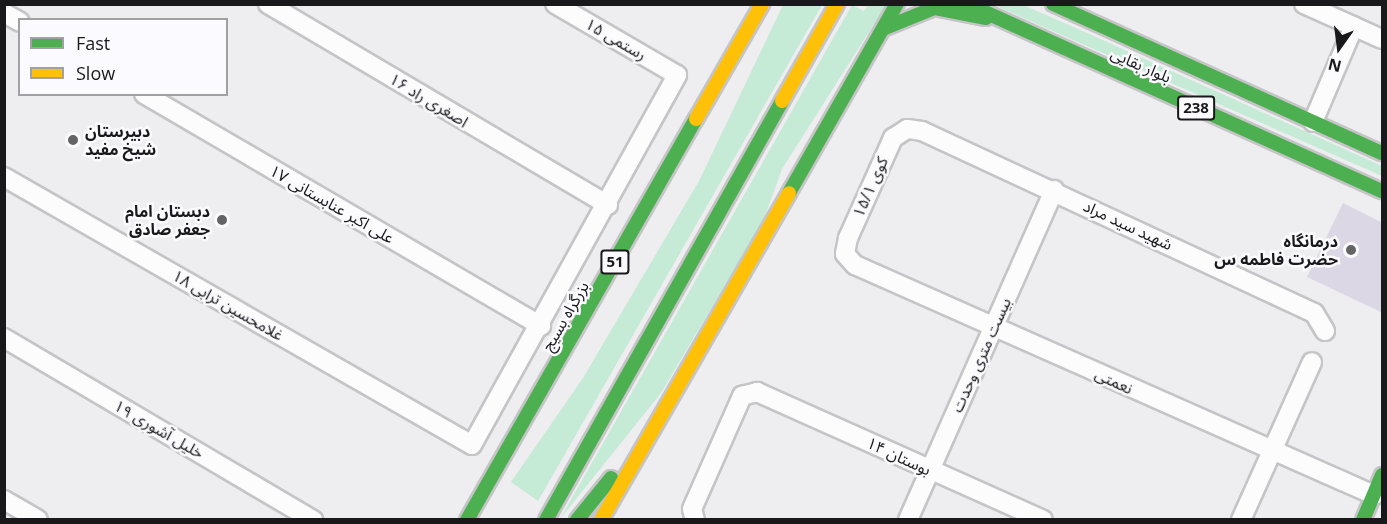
<!DOCTYPE html>
<html>
<head>
<meta charset="utf-8">
<style>
	body { margin:0 }
	#map { position:relative; width:1387px; height:524px; overflow:hidden; background:#eeedf0; font-family:"Open Sans","Noto Sans Arabic",sans-serif }
	div>[style] { position:absolute }
	.green>* { inset:0; background:#c5ead6 }
	.building>* { inset:0; background:#dbd7e4 }
	.roads { filter:drop-shadow(2px 0 #c5c4c6) drop-shadow(-2px 0 #c5c4c6) drop-shadow(0 2px #c5c4c6) drop-shadow(0 -2px #c5c4c6) }
	.street>* { height:18px; margin:-9px; padding:0 9px; transform-origin:9px; border-radius:9px; background:#fcfcfd }
	.fast>* { height:14px; margin:-7px; padding:0 7px; transform-origin:7px; border-radius:7px; background:#4caf50 }
	.slow>* { height:14px; margin:-7px; padding:0 7px; transform-origin:7px; border-radius:7px; background:#ffc107 }
	.dots>* { width:16px; height:16px; translate:-50% -50%; box-sizing:border-box; border:3px solid #fbfafe; border-radius:50% }
	span { translate:-50% -50%; white-space:nowrap; text-align:center; line-height:1.15; -webkit-text-stroke:5px #fbfafe; paint-order:stroke }
	.shield-label span { padding:2px 4px; background:#fbfafe; border:2px solid; border-radius:4px; -webkit-text-stroke-width:0 }
	.shield-label { font-size:15px; color:#19181a; font-weight:700 }
	.street-label { font-size:16px; color:#19181a }
	.poi-label { font-size:16px; color:#19181a; font-weight:700 }
	.left { translate:0 -50%; text-align:left }
	.right { translate:-100% -50%; text-align:right }
	.frame { position:absolute; inset:0; border:6px solid #19181a; pointer-events:none }
	.legend { position:absolute; left:18px; top:18px; width:210px; height:78px; box-sizing:border-box; background:#fbfafe; border:2px solid #a1a0a3; margin:0; padding:8px 10px; list-style:none; font-size:18px; color:#19181a }
	.legend li { display:flex; align-items:center; gap:12px; height:30px }
	.legend b { width:30px; border:2px solid #a1a0a3 }
	.north { position:absolute; left:1309px; top:18px; width:60px; height:60px; -webkit-text-stroke:4px #fbfafe; paint-order:stroke; rotate:194deg; font-size:16px; font-weight:700; line-height:24px; text-align:center; color:#19181a }
	.north::after { content:''; display:block; margin:auto; width:21px; height:27px; background:#19181a; clip-path:polygon(50% 0,100% 100%,50% 72%,0 100%) }
</style>
</head>
<body>
<div id="map">
	<div class="green">
		<div style="clip-path:polygon(783px 5px,822px 5px,538px 501px,511px 482px,583px 378px,699px 181px)"></div>
		<div style="clip-path:polygon(852px 5px,864px 11px,868px 5px,886px 5px,782px 169px,764px 219px,661px 393px,560px 519px)"></div>
		<div style="clip-path:polygon(994px 5px,1023px 5px,1087px 33px,1382px 166px,1382px 176px)"></div>
	</div>
	<div class="building">
		<div style="clip-path:polygon(1343px 203px,1383px 223px,1383px 313px,1307px 277px)"></div>
	</div>
	<div class="roads">
		<div class="street">
			<div style="left:268px;top:4px;width:395px;rotate:30.6deg"></div>
			<div style="left:1304px;top:4px;width:85px;rotate:24.2deg"></div>
			<div style="left:4px;top:13px;width:18px;rotate:29deg"></div>
			<div style="left:144px;top:94px;width:460px;rotate:30.3deg"></div>
			<div style="left:1313px;top:122px;width:104px;rotate:-66.9deg"></div>
			<div style="left:4px;top:177px;width:539px;rotate:29.8deg"></div>
			<div style="left:472px;top:445px;width:423px;rotate:-61deg"></div>
			<div style="left:677px;top:75px;width:141px;rotate:-149.8deg"></div>
			<div style="left:1325px;top:331px;width:21px;rotate:-121deg"></div>
			<div style="left:1314px;top:313px;width:432px;rotate:-155.1deg"></div>
			<div style="left:922px;top:131px;width:15px;rotate:-172deg"></div>
			<div style="left:907px;top:129px;width:17px;rotate:147deg"></div>
			<div style="left:893px;top:138px;width:110px;rotate:114.2deg"></div>
			<div style="left:848px;top:238px;width:16px;rotate:101deg"></div>
			<div style="left:845px;top:254px;width:15px;rotate:48deg"></div>
			<div style="left:855px;top:265px;width:568px;rotate:23.9deg"></div>
			<div style="left:4px;top:338px;width:359px;rotate:30.5deg"></div>
			<div style="left:4px;top:500px;width:39px;rotate:30deg"></div>
			<div style="left:695px;top:520px;width:11px;rotate:-105deg"></div>
			<div style="left:692px;top:509px;width:124px;rotate:-66.1deg"></div>
			<div style="left:742px;top:396px;width:16px;rotate:-15deg"></div>
			<div style="left:757px;top:392px;width:313px;rotate:24.1deg"></div>
			<div style="left:908px;top:520px;width:361px;rotate:-66.1deg"></div>
			<div style="left:1241px;top:520px;width:173px;rotate:-65.8deg"></div>
		</div>
		<div class="fast">
			<div style="left:967px;top:4px;width:455px;rotate:24.3deg"></div>
			<div style="left:1053px;top:4px;width:361px;rotate:24.4deg"></div>
			<div style="left:885px;top:28px;width:53px;rotate:-22.2deg"></div>
			<div style="left:934px;top:8px;width:53px;rotate:10.9deg"></div>
			<div style="left:789px;top:193px;width:218px;rotate:-60.3deg"></div>
			<div style="left:467px;top:520px;width:462px;rotate:-60.3deg"></div>
			<div style="left:546px;top:520px;width:481px;rotate:-60.6deg"></div>
			<div style="left:577px;top:520px;width:54px;rotate:-51deg"></div>
			<div style="left:1363px;top:520px;width:49px;rotate:-67.1deg"></div>
		</div>
		<div class="slow">
			<div style="left:782px;top:101px;width:112px;rotate:-60.4deg"></div>
			<div style="left:696px;top:119px;width:133px;rotate:-60.1deg"></div>
			<div style="left:601px;top:520px;width:377px;rotate:-60.1deg"></div>
		</div>
	</div>
	<div class="dots">
		<div style="left:73px;top:140px;background:#646365"></div>
		<div style="left:222px;top:220px;background:#646365"></div>
		<div style="left:1351px;top:250px;background:#646365"></div>
	</div>
	<div class="shield-label">
		<span style="left:1196px;top:108px">238</span>
		<span style="left:615px;top:262px">51</span>
	</div>
	<div class="street-label">
		<span style="left:616px;top:39px;rotate:30deg">رستمی ۱۵</span>
		<span style="left:1141px;top:65px;rotate:24deg">بلوار بقایی</span>
		<span style="left:429px;top:100px;rotate:31deg">اصغری راد ۱۶</span>
		<span style="left:870px;top:187px;rotate:-66deg">کوی ۱۵/۱</span>
		<span style="left:332px;top:204px;rotate:30deg">علی اکبر عنابستانی ۱۷</span>
		<span style="left:1128px;top:225px;rotate:25deg">شهید سید مراد</span>
		<span style="left:228px;top:305px;rotate:30deg">غلامحسین ترابی ۱۸</span>
		<span style="left:565px;top:316px;rotate:-60deg">بزرگراه بسیج</span>
		<span style="left:981px;top:355px;rotate:-66deg">بیست متری وحدت</span>
		<span style="left:1114px;top:381px;rotate:25deg">نعمتی</span>
		<span style="left:159px;top:429px;rotate:30deg">خلیل آشوری ۱۹</span>
		<span style="left:899px;top:456px;rotate:25deg">بوستان ۱۴</span>
	</div>
	<div class="poi-label">
		<span class="left" style="left:85px;top:140px">دبیرستان<br>شیخ مفید</span>
		<span class="right" style="left:210px;top:220px">دبستان امام<br>جعفر صادق</span>
		<span class="right" style="left:1338px;top:250px">درمانگاه<br>حضرت فاطمه س</span>
	</div>
	<div class="frame"></div>
	<ul class="legend">
	<li><b style="height:8px;background:#4caf50"></b>Fast</li>
	<li><b style="height:8px;background:#ffc107"></b>Slow</li>
	</ul>
	<div class="north">N</div>
</div>
</body>
</html>
